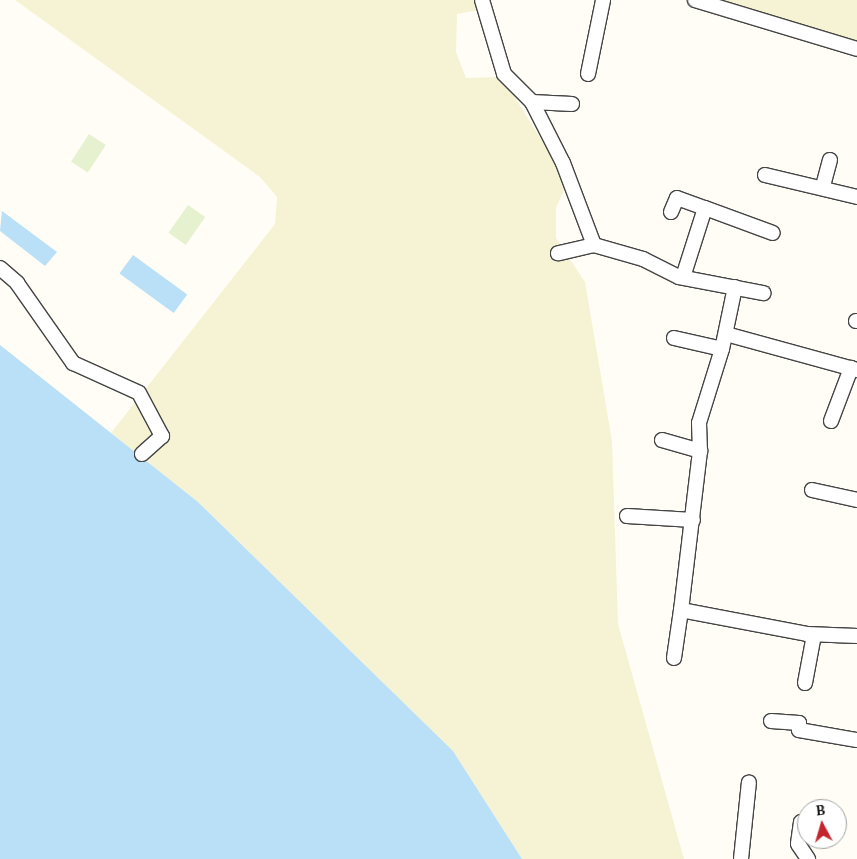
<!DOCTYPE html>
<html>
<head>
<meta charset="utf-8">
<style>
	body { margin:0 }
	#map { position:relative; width:857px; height:859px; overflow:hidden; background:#fffdf5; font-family:"PT Serif",serif }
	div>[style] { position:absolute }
	.farmland>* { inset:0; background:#f6f3d4 }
	.pitch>* { inset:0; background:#e6f2cf; transform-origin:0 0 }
	.water>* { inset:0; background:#b9e0f7; transform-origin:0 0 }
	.roads { filter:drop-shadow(1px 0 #444) drop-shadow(-1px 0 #444) drop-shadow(0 1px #444) drop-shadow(0 -1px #444) }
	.minor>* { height:14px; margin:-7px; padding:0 7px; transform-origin:7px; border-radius:7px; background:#fff }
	span { translate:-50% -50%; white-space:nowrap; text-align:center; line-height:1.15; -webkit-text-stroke:5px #fff; paint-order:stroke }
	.north { position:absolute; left:797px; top:799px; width:50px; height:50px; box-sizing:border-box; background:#fff; border:1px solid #a0a0a0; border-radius:50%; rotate:354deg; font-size:14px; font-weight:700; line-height:20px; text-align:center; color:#111 }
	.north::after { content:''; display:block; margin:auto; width:18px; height:22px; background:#c4262e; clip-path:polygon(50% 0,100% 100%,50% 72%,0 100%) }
</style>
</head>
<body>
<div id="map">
	<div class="farmland">
		<div style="clip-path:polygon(15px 0,476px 0,479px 10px,457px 14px,456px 52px,466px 78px,502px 77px,546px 147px,565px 188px,556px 208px,556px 238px,585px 282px,612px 441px,618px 624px,684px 859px,522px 859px,453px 751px,198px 502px,111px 433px,275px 224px,277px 197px,260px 177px)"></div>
		<div style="clip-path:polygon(719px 0,857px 0,857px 46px)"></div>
	</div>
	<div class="pitch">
		<div style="left:89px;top:134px;width:20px;height:33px;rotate:33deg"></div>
		<div style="left:188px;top:205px;width:21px;height:34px;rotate:35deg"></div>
	</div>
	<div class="water">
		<div style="clip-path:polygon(2px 211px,57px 252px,45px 266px,0 231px)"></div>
		<div style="left:133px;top:255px;width:67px;height:23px;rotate:36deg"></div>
		<div style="clip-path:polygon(0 345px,198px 502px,453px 751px,522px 859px,0 859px)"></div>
	</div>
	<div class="roads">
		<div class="minor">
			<div style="left:482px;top:0;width:77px;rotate:73.4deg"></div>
			<div style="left:504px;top:74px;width:40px;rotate:45deg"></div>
			<div style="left:532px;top:102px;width:68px;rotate:63.1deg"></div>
			<div style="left:563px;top:163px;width:88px;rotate:69.3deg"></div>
			<div style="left:594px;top:245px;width:37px;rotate:167deg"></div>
			<div style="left:695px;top:0;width:169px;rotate:16.8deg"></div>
			<div style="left:588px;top:74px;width:76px;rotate:-78.5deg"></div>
			<div style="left:532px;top:102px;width:40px;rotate:2.9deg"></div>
			<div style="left:765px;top:175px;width:95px;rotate:13.4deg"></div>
			<div style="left:823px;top:186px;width:27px;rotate:-75deg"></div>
			<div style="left:671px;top:212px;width:15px;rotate:-67deg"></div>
			<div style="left:677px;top:198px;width:30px;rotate:20deg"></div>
			<div style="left:594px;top:245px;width:51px;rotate:15.9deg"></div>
			<div style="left:643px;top:259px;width:40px;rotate:26.6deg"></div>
			<div style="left:679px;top:277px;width:86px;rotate:10.8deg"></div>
			<div style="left:0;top:268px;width:23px;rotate:41deg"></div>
			<div style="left:17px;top:283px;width:98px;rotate:55deg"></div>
			<div style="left:73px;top:363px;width:72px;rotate:24.4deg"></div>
			<div style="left:139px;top:393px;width:49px;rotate:61.9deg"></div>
			<div style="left:162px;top:436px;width:27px;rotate:138deg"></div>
			<div style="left:683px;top:277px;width:72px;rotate:-72.3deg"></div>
			<div style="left:705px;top:208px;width:72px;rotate:20.2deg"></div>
			<div style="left:735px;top:287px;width:63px;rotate:101.8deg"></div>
			<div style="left:722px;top:349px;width:77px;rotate:107.3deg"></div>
			<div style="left:699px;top:423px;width:28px;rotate:88deg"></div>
			<div style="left:700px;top:451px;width:160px;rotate:96.8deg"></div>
			<div style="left:681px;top:610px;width:128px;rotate:10.8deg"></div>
			<div style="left:807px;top:634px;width:50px;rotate:2.3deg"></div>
			<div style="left:856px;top:321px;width:1px"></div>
			<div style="left:726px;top:334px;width:136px;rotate:15.4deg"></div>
			<div style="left:674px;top:338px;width:49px;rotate:12.9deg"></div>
			<div style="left:831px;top:421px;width:57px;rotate:-69.3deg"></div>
			<div style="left:662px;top:440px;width:40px;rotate:16deg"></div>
			<div style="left:812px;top:490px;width:46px;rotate:12.5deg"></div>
			<div style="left:627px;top:516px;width:66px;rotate:3.5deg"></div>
			<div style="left:674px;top:658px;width:49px;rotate:-81.7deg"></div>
			<div style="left:805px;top:683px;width:49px;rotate:-79.4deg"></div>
			<div style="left:771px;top:721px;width:28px;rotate:4deg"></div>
			<div style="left:799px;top:723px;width:7px;rotate:90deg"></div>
			<div style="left:799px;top:730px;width:59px;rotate:9.8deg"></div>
			<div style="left:801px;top:822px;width:22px;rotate:98deg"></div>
			<div style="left:798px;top:844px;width:18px;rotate:56deg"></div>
			<div style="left:741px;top:859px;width:77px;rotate:-84.1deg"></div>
		</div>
	</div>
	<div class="north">B</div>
</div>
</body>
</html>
